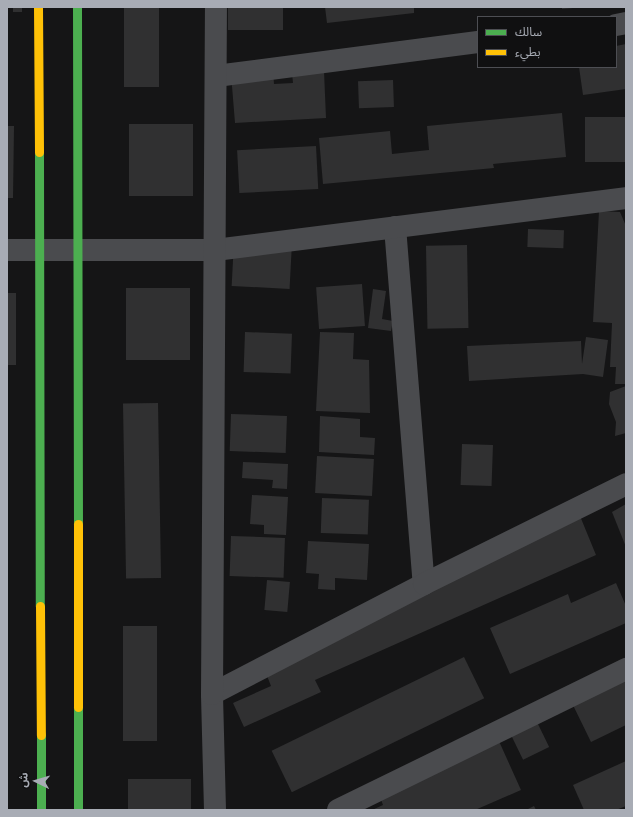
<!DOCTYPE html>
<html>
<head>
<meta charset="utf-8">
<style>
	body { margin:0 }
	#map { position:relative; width:633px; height:817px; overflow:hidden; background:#151516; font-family:"Nunito Sans","Noto Sans Arabic",sans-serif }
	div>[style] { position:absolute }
	.building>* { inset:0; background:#303031; transform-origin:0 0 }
	.street>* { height:22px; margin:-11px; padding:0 11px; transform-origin:11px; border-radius:11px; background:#4a4b4e }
	.fast>* { height:9px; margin:-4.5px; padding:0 4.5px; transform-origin:4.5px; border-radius:4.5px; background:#4caf50 }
	.slow>* { height:9px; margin:-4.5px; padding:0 4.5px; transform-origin:4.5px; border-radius:4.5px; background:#ffc107 }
	span { translate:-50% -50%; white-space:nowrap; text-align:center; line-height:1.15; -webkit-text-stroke:3.5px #101011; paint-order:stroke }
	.frame { position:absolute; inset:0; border:8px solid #a8acb5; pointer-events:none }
	.legend { position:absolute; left:477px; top:16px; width:140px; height:52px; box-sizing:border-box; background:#101011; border:1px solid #4d4e53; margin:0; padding:5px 7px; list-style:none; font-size:12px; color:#a8acb5 }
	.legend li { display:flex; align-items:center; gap:8px; height:20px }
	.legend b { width:20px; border:1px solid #4d4e53 }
	.north { position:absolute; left:16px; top:761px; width:40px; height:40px; -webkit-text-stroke:3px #101011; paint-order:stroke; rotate:275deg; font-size:11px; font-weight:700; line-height:16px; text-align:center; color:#a8acb5 }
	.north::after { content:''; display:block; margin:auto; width:14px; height:18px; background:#a8acb5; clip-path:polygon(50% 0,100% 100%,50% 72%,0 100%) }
</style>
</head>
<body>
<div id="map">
	<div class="building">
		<div style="left:13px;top:7px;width:9px;height:5px"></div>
		<div style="left:124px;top:7px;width:35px;height:80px"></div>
		<div style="left:228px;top:7px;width:55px;height:23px"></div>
		<div style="clip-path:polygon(325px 7px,414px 7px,414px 13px,327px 23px)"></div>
		<div style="clip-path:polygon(562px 7px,573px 7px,573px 8px,562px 9px)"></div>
		<div style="clip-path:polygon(626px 44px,626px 89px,583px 95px,579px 67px,616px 67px,616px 46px)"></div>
		<div style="clip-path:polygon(273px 71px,274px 84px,293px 83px,292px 73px,324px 71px,326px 118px,235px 123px,231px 74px)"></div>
		<div style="left:393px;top:80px;width:27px;height:35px;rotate:88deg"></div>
		<div style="clip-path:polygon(562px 113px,566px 157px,493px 164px,494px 168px,323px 184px,319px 138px,390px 131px,392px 154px,429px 150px,427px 126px)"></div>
		<div style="left:626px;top:117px;width:45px;height:41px;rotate:90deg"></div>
		<div style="left:129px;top:124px;width:64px;height:72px"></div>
		<div style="clip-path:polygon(7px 126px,14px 126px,13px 198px,7px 198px)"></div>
		<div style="left:316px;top:146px;width:43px;height:79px;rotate:87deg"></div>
		<div style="clip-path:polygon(599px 211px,620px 212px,626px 226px,626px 384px,615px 384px,616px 367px,610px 367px,612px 323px,593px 322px)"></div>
		<div style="left:528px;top:229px;width:36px;height:18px;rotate:2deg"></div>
		<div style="left:234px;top:241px;width:58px;height:45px;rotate:3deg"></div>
		<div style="left:467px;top:245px;width:83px;height:41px;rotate:89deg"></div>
		<div style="left:362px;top:284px;width:42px;height:46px;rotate:86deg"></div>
		<div style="left:126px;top:288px;width:64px;height:72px"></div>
		<div style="clip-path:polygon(373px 289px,386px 291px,382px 319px,393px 321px,391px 331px,368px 328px)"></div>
		<div style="left:7px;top:293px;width:9px;height:72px"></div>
		<div style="left:245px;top:332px;width:47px;height:40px;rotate:2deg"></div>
		<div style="clip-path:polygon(320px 332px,354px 333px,353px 359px,369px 360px,370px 413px,316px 411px)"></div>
		<div style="clip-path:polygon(586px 337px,608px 340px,603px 377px,583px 374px,469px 381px,467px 346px,581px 341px,582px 364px)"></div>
		<div style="clip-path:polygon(626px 386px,626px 433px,615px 436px,616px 422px,609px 404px,610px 392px)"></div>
		<div style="left:158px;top:403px;width:175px;height:35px;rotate:89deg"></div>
		<div style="left:231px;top:414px;width:56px;height:37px;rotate:2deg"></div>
		<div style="clip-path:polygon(320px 416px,360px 419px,360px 437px,375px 438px,374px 455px,319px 452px)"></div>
		<div style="left:462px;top:444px;width:31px;height:41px;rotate:2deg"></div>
		<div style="left:317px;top:456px;width:57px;height:37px;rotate:3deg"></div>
		<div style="clip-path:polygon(243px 462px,288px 464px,287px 489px,272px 488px,273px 480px,242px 478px)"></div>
		<div style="clip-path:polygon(252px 495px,288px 497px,286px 535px,264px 534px,264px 525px,250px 524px)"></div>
		<div style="left:322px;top:498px;width:47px;height:35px;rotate:2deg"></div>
		<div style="clip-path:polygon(626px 504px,626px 547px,612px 512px)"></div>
		<div style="clip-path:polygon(580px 516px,596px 555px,315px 680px,321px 692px,244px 727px,233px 703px,271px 686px,260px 658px)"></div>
		<div style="left:231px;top:536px;width:54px;height:40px;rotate:2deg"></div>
		<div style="clip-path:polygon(308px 541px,369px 544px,367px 580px,335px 578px,335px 590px,318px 589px,319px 574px,306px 573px)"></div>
		<div style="left:267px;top:580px;width:23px;height:30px;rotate:5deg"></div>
		<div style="clip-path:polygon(616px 583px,626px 606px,626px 623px,510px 674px,490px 628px,568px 594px,571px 603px)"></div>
		<div style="left:123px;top:626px;width:34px;height:115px"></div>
		<div style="left:464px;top:657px;width:46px;height:214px;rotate:64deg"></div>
		<div style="clip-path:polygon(626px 673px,626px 725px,591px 742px,571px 701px)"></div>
		<div style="left:536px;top:720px;width:30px;height:29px;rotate:64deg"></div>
		<div style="clip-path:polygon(498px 739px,521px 790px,475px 810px,372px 810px,383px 805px,380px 797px)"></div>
		<div style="clip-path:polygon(626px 761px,626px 806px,616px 810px,584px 810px,573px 785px)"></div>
		<div style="left:128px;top:779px;width:63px;height:31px"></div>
		<div style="clip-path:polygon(534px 806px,536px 810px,526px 810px)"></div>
	</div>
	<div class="street">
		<div style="left:616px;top:25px;width:10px;rotate:-11deg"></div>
		<div style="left:216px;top:76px;width:264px;rotate:-7.4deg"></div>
		<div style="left:395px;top:227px;width:358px;rotate:85.4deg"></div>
		<div style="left:7px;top:250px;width:208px"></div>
		<div style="left:215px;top:250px;width:414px;rotate:-7.2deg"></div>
		<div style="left:212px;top:694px;width:239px;rotate:-27.4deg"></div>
		<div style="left:424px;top:584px;width:225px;rotate:-26.3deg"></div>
		<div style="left:215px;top:810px;width:116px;rotate:-91.5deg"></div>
		<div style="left:212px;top:694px;width:687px;rotate:-89.67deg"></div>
		<div style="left:338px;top:810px;width:321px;rotate:-26.1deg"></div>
	</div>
	<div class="fast">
		<div style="left:77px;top:7px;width:517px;rotate:89.89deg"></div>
		<div style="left:39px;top:152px;width:454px;rotate:89.9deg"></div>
		<div style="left:78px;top:707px;width:103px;rotate:90deg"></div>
		<div style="left:41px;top:735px;width:75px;rotate:90deg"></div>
	</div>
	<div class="slow">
		<div style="left:38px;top:7px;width:145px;rotate:89.6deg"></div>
		<div style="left:78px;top:524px;width:183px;rotate:90deg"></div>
		<div style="left:40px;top:606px;width:129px;rotate:89.6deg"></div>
	</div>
	<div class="frame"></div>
	<ul class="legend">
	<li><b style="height:5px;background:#4caf50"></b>سالك</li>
	<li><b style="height:5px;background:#ffc107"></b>بطيء</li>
	</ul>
	<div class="north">ش</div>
</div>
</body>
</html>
